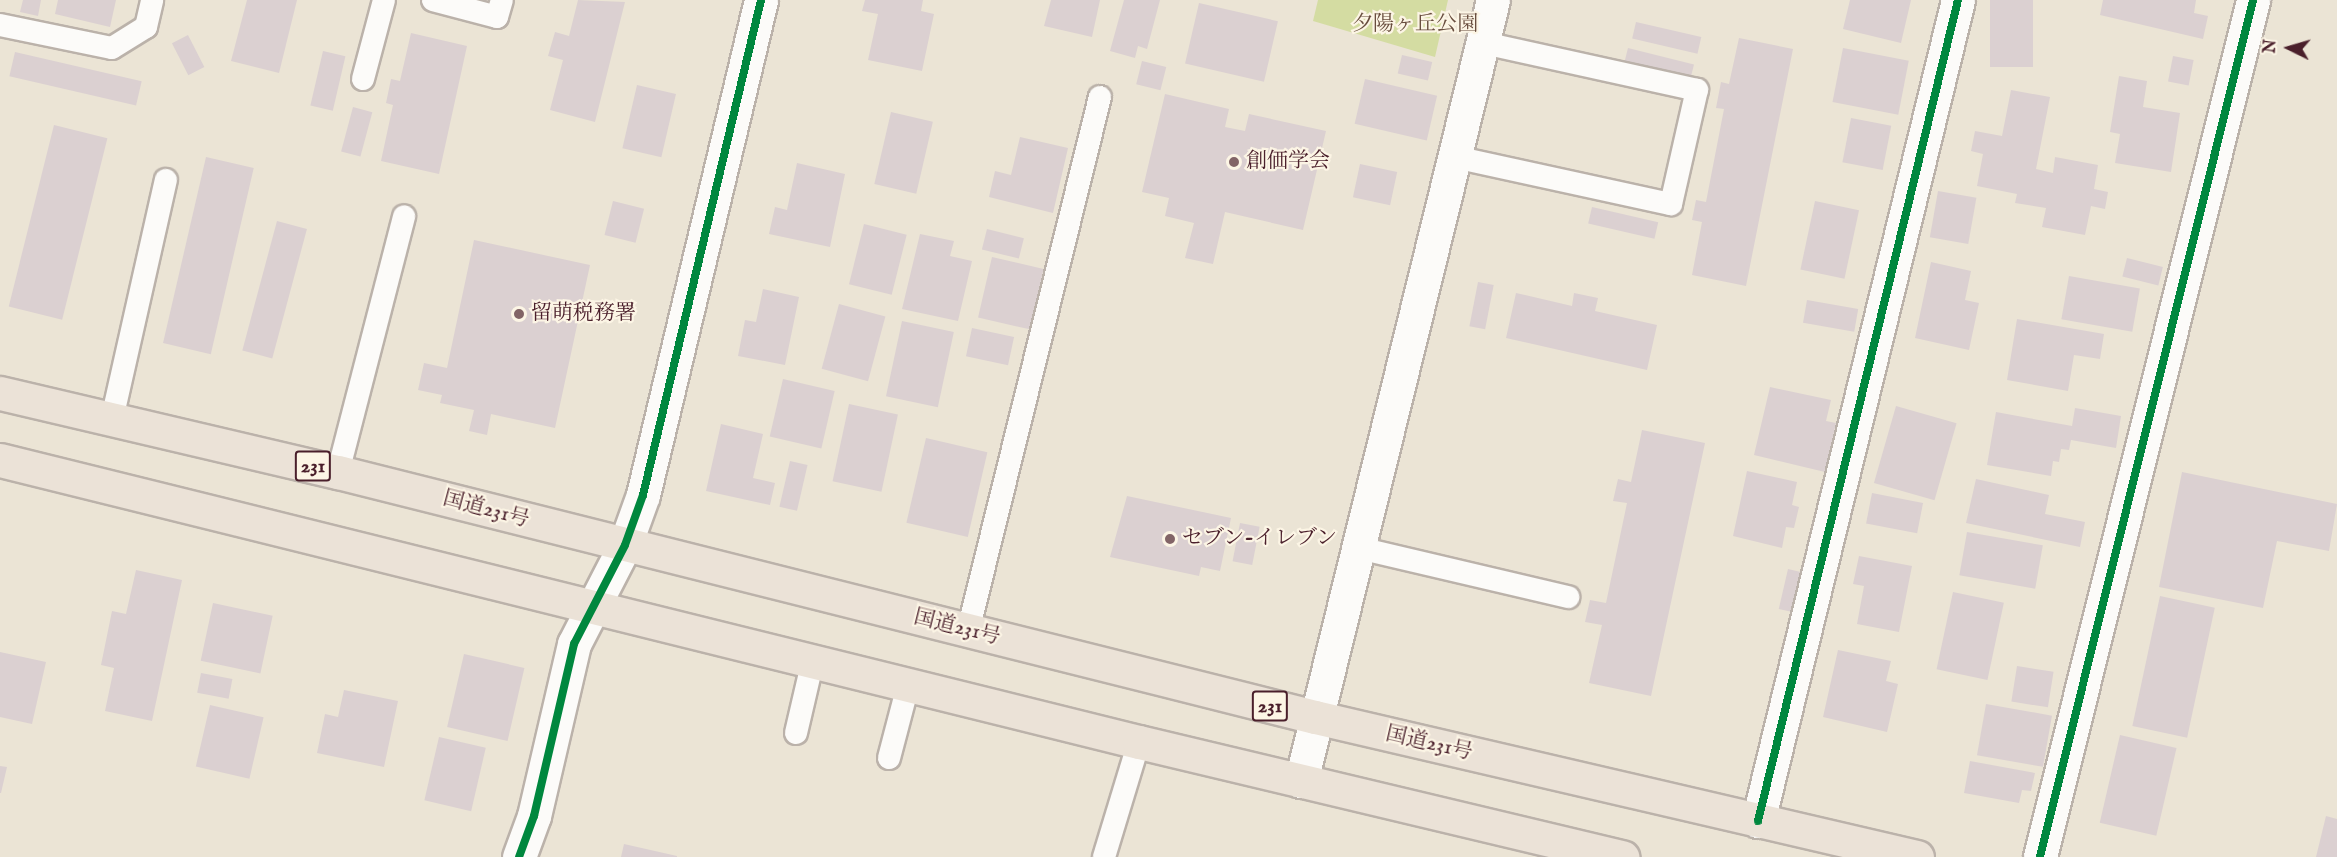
<!DOCTYPE html>
<html>
<head>
<meta charset="utf-8">
<style>
	body { margin:0 }
	#map { position:relative; width:2337px; height:857px; overflow:hidden; background:#ebe4d5; font-family:"IM FELL English","Noto Serif JP",serif }
	div>[style] { position:absolute }
	.green>* { inset:0; background:#d4dca2 }
	.building>* { inset:0; background:#dbd0d1; transform-origin:0 0 }
	.roads { filter:drop-shadow(2px 0 #bbb2aa) drop-shadow(-2px 0 #bbb2aa) drop-shadow(0 2px #bbb2aa) drop-shadow(0 -2px #bbb2aa) }
	.service>* { height:22px; margin:-11px; padding:0 11px; transform-origin:11px; border-radius:11px; background:#fcfbf9 }
	.minor>* { height:33px; margin:-16.5px; padding:0 16.5px; transform-origin:16.5px; border-radius:16.5px; background:#fcfbf9 }
	.tertiary>* { height:33px; margin:-16.5px; padding:0 16.5px; transform-origin:16.5px; border-radius:16.5px; background:#fcfbf9 }
	.trunk>* { height:33px; margin:-16.5px; padding:0 16.5px; transform-origin:16.5px; border-radius:16.5px; background:#ebe2d7 }
	.cycleway>* { height:8px; margin:-4px; padding:0 4px; transform-origin:4px; border-radius:4px; background:#00873e }
	.dots>* { width:16px; height:16px; translate:-50% -50%; box-sizing:border-box; border:3px solid #fcf5e5; border-radius:50% }
	span { translate:-50% -50%; white-space:nowrap; text-align:center; line-height:1.15; -webkit-text-stroke:4.5px #fcf5e5; paint-order:stroke }
	.shield-label span { padding:2px 4px; background:#fcf5e5; border:2px solid; border-radius:4px; -webkit-text-stroke-width:0 }
	.shield-label { font-size:20px; color:#4a1f2b; font-weight:700 }
	.park-label { font-size:21px; color:#684d3e }
	.poi-label { font-size:21px; color:#4a1f2b }
	.left { translate:0 -50%; text-align:left }
	.street-label { font-size:21px; color:#4a1f2b }
	.north { position:absolute; left:2259px; top:18px; width:60px; height:60px; -webkit-text-stroke:4px #fcf5e5; paint-order:stroke; rotate:275deg; font-size:16px; font-weight:700; line-height:24px; text-align:center; color:#4a1f2b }
	.north::after { content:''; display:block; margin:auto; width:21px; height:27px; background:#4a1f2b; clip-path:polygon(50% 0,100% 100%,50% 72%,0 100%) }
</style>
</head>
<body>
<div id="map">
	<div class="green">
		<div style="clip-path:polygon(1318px 0,1448px 0,1435px 57px,1313px 21px)"></div>
	</div>
	<div class="building">
		<div style="clip-path:polygon(23px 0,41px 0,38px 16px,20px 12px)"></div>
		<div style="clip-path:polygon(58px 0,116px 0,110px 27px,55px 14px)"></div>
		<div style="clip-path:polygon(247px 0,297px 0,279px 73px,231px 61px)"></div>
		<div style="clip-path:polygon(578px 0,625px 2px,595px 122px,550px 110px,563px 60px,548px 56px,555px 32px,569px 36px)"></div>
		<div style="clip-path:polygon(865px 0,923px 0,921px 11px,934px 14px,922px 71px,868px 60px,878px 14px,862px 11px)"></div>
		<div style="clip-path:polygon(1051px 0,1100px 0,1092px 37px,1044px 26px)"></div>
		<div style="clip-path:polygon(1124px 0,1160px 0,1147px 49px,1138px 46px,1135px 58px,1110px 51px)"></div>
		<div style="clip-path:polygon(1850px 0,1911px 0,1901px 43px,1843px 29px)"></div>
		<div style="left:1990px;top:0;width:43px;height:67px"></div>
		<div style="clip-path:polygon(2103px 0,2196px 0,2194px 13px,2208px 16px,2203px 39px,2100px 15px)"></div>
		<div style="left:1199px;top:3px;width:81px;height:62px;rotate:13deg"></div>
		<div style="left:1636px;top:22px;width:67px;height:17px;rotate:13deg"></div>
		<div style="clip-path:polygon(411px 33px,467px 46px,439px 174px,381px 161px,393px 105px,386px 103px,391px 79px,400px 81px)"></div>
		<div style="left:188px;top:35px;width:36px;height:18px;rotate:63deg"></div>
		<div style="clip-path:polygon(1739px 38px,1793px 49px,1746px 286px,1692px 275px,1702px 222px,1692px 220px,1696px 200px,1706px 202px,1724px 109px,1716px 108px,1721px 82px,1729px 84px)"></div>
		<div style="left:1628px;top:48px;width:68px;height:14px;rotate:14deg"></div>
		<div style="left:1843px;top:48px;width:67px;height:55px;rotate:11deg"></div>
		<div style="left:323px;top:51px;width:23px;height:56px;rotate:13deg"></div>
		<div style="left:15px;top:52px;width:130px;height:25px;rotate:13deg"></div>
		<div style="left:1402px;top:55px;width:31px;height:19px;rotate:13deg"></div>
		<div style="left:2173px;top:56px;width:21px;height:26px;rotate:11deg"></div>
		<div style="left:1142px;top:61px;width:25px;height:24px;rotate:14deg"></div>
		<div style="clip-path:polygon(2119px 76px,2147px 81px,2143px 107px,2180px 113px,2171px 172px,2115px 163px,2120px 134px,2110px 132px)"></div>
		<div style="left:1365px;top:79px;width:74px;height:46px;rotate:13deg"></div>
		<div style="left:637px;top:85px;width:40px;height:65px;rotate:13deg"></div>
		<div style="clip-path:polygon(2011px 90px,2050px 97px,2036px 169px,2053px 173px,2055px 157px,2098px 165px,2094px 189px,2108px 192px,2105px 209px,2091px 206px,2085px 235px,2042px 227px,2046px 208px,2015px 203px,2017px 194px,1977px 186px,1983px 154px,1971px 151px,1975px 131px,2002px 136px)"></div>
		<div style="clip-path:polygon(1165px 94px,1229px 109px,1225px 127px,1245px 131px,1249px 114px,1326px 131px,1303px 230px,1225px 212px,1213px 264px,1185px 258px,1194px 223px,1165px 216px,1169px 198px,1142px 192px)"></div>
		<div style="left:353px;top:107px;width:20px;height:46px;rotate:15deg"></div>
		<div style="left:891px;top:112px;width:43px;height:74px;rotate:13deg"></div>
		<div style="left:1851px;top:118px;width:41px;height:45px;rotate:11deg"></div>
		<div style="left:54px;top:125px;width:55px;height:187px;rotate:14deg"></div>
		<div style="clip-path:polygon(1020px 137px,1068px 148px,1053px 213px,989px 197px,995px 171px,1011px 175px)"></div>
		<div style="left:206px;top:157px;width:49px;height:191px;rotate:13deg"></div>
		<div style="clip-path:polygon(797px 163px,845px 174px,830px 247px,769px 234px,775px 207px,787px 210px)"></div>
		<div style="left:1360px;top:164px;width:38px;height:34px;rotate:12deg"></div>
		<div style="left:1938px;top:191px;width:39px;height:47px;rotate:10deg"></div>
		<div style="left:613px;top:201px;width:32px;height:35px;rotate:14deg"></div>
		<div style="left:1815px;top:201px;width:45px;height:70px;rotate:12deg"></div>
		<div style="left:1592px;top:207px;width:68px;height:17px;rotate:13deg"></div>
		<div style="left:277px;top:221px;width:31px;height:134px;rotate:15deg"></div>
		<div style="left:864px;top:224px;width:44px;height:62px;rotate:14deg"></div>
		<div style="left:987px;top:229px;width:38px;height:21px;rotate:14deg"></div>
		<div style="clip-path:polygon(920px 234px,954px 241px,950px 256px,972px 261px,958px 321px,902px 309px)"></div>
		<div style="clip-path:polygon(474px 240px,590px 265px,555px 428px,491px 414px,487px 435px,469px 431px,474px 410px,440px 403px,442px 395px,418px 390px,424px 363px,447px 368px)"></div>
		<div style="left:992px;top:257px;width:53px;height:62px;rotate:13deg"></div>
		<div style="left:2127px;top:258px;width:37px;height:19px;rotate:14deg"></div>
		<div style="clip-path:polygon(1931px 262px,1971px 271px,1965px 300px,1979px 303px,1969px 350px,1915px 338px)"></div>
		<div style="left:2069px;top:276px;width:72px;height:44px;rotate:10deg"></div>
		<div style="left:1478px;top:282px;width:16px;height:45px;rotate:11deg"></div>
		<div style="clip-path:polygon(763px 289px,799px 297px,785px 365px,738px 356px,745px 320px,756px 322px)"></div>
		<div style="clip-path:polygon(1516px 293px,1572px 306px,1574px 293px,1598px 298px,1595px 311px,1657px 325px,1647px 370px,1506px 338px)"></div>
		<div style="left:1807px;top:300px;width:52px;height:23px;rotate:10deg"></div>
		<div style="left:839px;top:304px;width:48px;height:67px;rotate:15deg"></div>
		<div style="clip-path:polygon(2017px 319px,2104px 334px,2100px 359px,2074px 355px,2068px 391px,2007px 380px)"></div>
		<div style="left:902px;top:321px;width:53px;height:77px;rotate:12deg"></div>
		<div style="left:972px;top:328px;width:43px;height:29px;rotate:12deg"></div>
		<div style="left:783px;top:379px;width:53px;height:59px;rotate:13deg"></div>
		<div style="clip-path:polygon(1770px 387px,1831px 400px,1826px 421px,1836px 423px,1825px 472px,1754px 455px)"></div>
		<div style="left:849px;top:404px;width:50px;height:79px;rotate:12deg"></div>
		<div style="left:1896px;top:406px;width:63px;height:80px;rotate:16deg"></div>
		<div style="clip-path:polygon(2075px 408px,2121px 416px,2116px 448px,2071px 440px,2069px 450px,2061px 449px,2059px 462px,2053px 461px,2051px 476px,1987px 465px,1996px 412px,2072px 426px)"></div>
		<div style="clip-path:polygon(721px 424px,763px 434px,753px 478px,775px 483px,770px 505px,706px 491px)"></div>
		<div style="clip-path:polygon(1642px 430px,1705px 443px,1651px 696px,1589px 683px,1602px 625px,1585px 622px,1590px 600px,1606px 603px,1627px 503px,1613px 501px,1618px 479px,1631px 482px)"></div>
		<div style="left:926px;top:438px;width:63px;height:87px;rotate:13deg"></div>
		<div style="left:790px;top:461px;width:18px;height:47px;rotate:13deg"></div>
		<div style="clip-path:polygon(1747px 471px,1797px 482px,1792px 505px,1799px 507px,1794px 528px,1786px 527px,1782px 548px,1733px 536px)"></div>
		<div style="clip-path:polygon(2182px 472px,2337px 504px,2329px 551px,2277px 541px,2263px 608px,2159px 587px)"></div>
		<div style="clip-path:polygon(1976px 479px,2049px 495px,2045px 514px,2085px 522px,2080px 547px,1966px 523px)"></div>
		<div style="left:1872px;top:493px;width:52px;height:31px;rotate:11deg"></div>
		<div style="clip-path:polygon(1127px 496px,1231px 518px,1220px 571px,1201px 567px,1199px 576px,1110px 557px)"></div>
		<div style="left:1240px;top:523px;width:20px;height:39px;rotate:11deg"></div>
		<div style="left:1967px;top:532px;width:77px;height:44px;rotate:10deg"></div>
		<div style="clip-path:polygon(1859px 556px,1912px 566px,1899px 632px,1857px 624px,1864px 586px,1853px 584px)"></div>
		<div style="left:1788px;top:569px;width:13px;height:41px;rotate:13deg"></div>
		<div style="clip-path:polygon(136px 570px,182px 580px,152px 721px,105px 711px,114px 668px,101px 665px,112px 611px,126px 614px)"></div>
		<div style="left:1953px;top:592px;width:52px;height:79px;rotate:12deg"></div>
		<div style="left:2160px;top:596px;width:56px;height:133px;rotate:12deg"></div>
		<div style="left:213px;top:603px;width:61px;height:59px;rotate:12deg"></div>
		<div style="clip-path:polygon(1838px 650px,1891px 661px,1886px 681px,1898px 684px,1887px 732px,1823px 717px)"></div>
		<div style="clip-path:polygon(0 652px,46px 662px,32px 724px,0 717px)"></div>
		<div style="left:464px;top:654px;width:62px;height:75px;rotate:13deg"></div>
		<div style="left:2017px;top:666px;width:37px;height:36px;rotate:9deg"></div>
		<div style="left:201px;top:673px;width:32px;height:20px;rotate:11deg"></div>
		<div style="clip-path:polygon(344px 690px,398px 701px,384px 767px,317px 753px,325px 714px,338px 717px)"></div>
		<div style="left:1986px;top:704px;width:67px;height:52px;rotate:10deg"></div>
		<div style="left:210px;top:705px;width:55px;height:63px;rotate:13deg"></div>
		<div style="left:2120px;top:735px;width:58px;height:90px;rotate:13deg"></div>
		<div style="left:439px;top:737px;width:48px;height:65px;rotate:13deg"></div>
		<div style="clip-path:polygon(1970px 761px,2035px 773px,2031px 791px,2022px 790px,2019px 803px,1964px 793px)"></div>
		<div style="clip-path:polygon(0 766px,7px 767px,1px 793px,0 793px)"></div>
		<div style="clip-path:polygon(2326px 816px,2337px 819px,2337px 857px,2316px 857px)"></div>
		<div style="clip-path:polygon(624px 844px,677px 856px,677px 857px,621px 857px)"></div>
	</div>
	<div class="roads">
		<div class="service">
			<div style="left:433px;top:0;width:66px;rotate:14.9deg"></div>
			<div style="left:497px;top:17px;width:18px;rotate:-74deg"></div>
			<div style="left:0;top:25px;width:114px;rotate:11.6deg"></div>
			<div style="left:112px;top:48px;width:40px;rotate:-32deg"></div>
			<div style="left:146px;top:27px;width:28px;rotate:-77deg"></div>
			<div style="left:363px;top:79px;width:82px;rotate:-75.1deg"></div>
			<div style="left:1455px;top:157px;width:221px;rotate:12.3deg"></div>
			<div style="left:1671px;top:204px;width:117px;rotate:-77.2deg"></div>
			<div style="left:1697px;top:90px;width:219px;rotate:-167.6deg"></div>
			<div style="left:112px;top:419px;width:245px;rotate:-77.3deg"></div>
			<div style="left:338px;top:472px;width:264px;rotate:-75.5deg"></div>
			<div style="left:1359px;top:548px;width:215px;rotate:13.2deg"></div>
			<div style="left:968px;top:631px;width:550px;rotate:-76.12deg"></div>
			<div style="left:796px;top:733px;width:75px;rotate:-76.9deg"></div>
			<div style="left:889px;top:758px;width:79px;rotate:-75.3deg"></div>
			<div style="left:1104px;top:857px;width:120px;rotate:-73.1deg"></div>
		</div>
		<div class="minor">
			<div style="left:1758px;top:821px;width:845px;rotate:-76.31deg"></div>
			<div style="left:519px;top:857px;width:44px;rotate:-69.9deg"></div>
			<div style="left:534px;top:816px;width:177px;rotate:-76.9deg"></div>
			<div style="left:574px;top:644px;width:42px;rotate:-62.8deg"></div>
			<div style="left:2040px;top:857px;width:883px;rotate:-76.04deg"></div>
		</div>
		<div class="tertiary">
			<div style="left:593px;top:607px;width:70px;rotate:-62.7deg"></div>
			<div style="left:625px;top:545px;width:53px;rotate:-70.2deg"></div>
			<div style="left:643px;top:495px;width:509px;rotate:-76.59deg"></div>
			<div style="left:1301px;top:781px;width:804px;rotate:-76.19deg"></div>
		</div>
		<div class="trunk">
			<div style="left:0;top:393px;width:347px;rotate:13.2deg"></div>
			<div style="left:338px;top:472px;width:1007px;rotate:14.08deg"></div>
			<div style="left:1315px;top:717px;width:618px;rotate:13.09deg"></div>
			<div style="left:0;top:460px;width:1173px;rotate:13.91deg"></div>
			<div style="left:1139px;top:742px;width:497px;rotate:13.4deg"></div>
		</div>
	</div>
	<div class="cycleway">
		<div style="left:1758px;top:821px;width:845px;rotate:-76.31deg"></div>
		<div style="left:519px;top:857px;width:44px;rotate:-69.9deg"></div>
		<div style="left:534px;top:816px;width:177px;rotate:-76.9deg"></div>
		<div style="left:574px;top:644px;width:111px;rotate:-62.7deg"></div>
		<div style="left:625px;top:545px;width:53px;rotate:-70.2deg"></div>
		<div style="left:643px;top:495px;width:509px;rotate:-76.59deg"></div>
		<div style="left:2040px;top:857px;width:883px;rotate:-76.04deg"></div>
	</div>
	<div class="dots">
		<div style="left:1234px;top:162px;background:#826466"></div>
		<div style="left:519px;top:314px;background:#826466"></div>
		<div style="left:1170px;top:539px;background:#826466"></div>
	</div>
	<div class="shield-label">
		<span style="left:313px;top:466px">231</span>
		<span style="left:1270px;top:706px">231</span>
	</div>
	<div class="park-label">
		<span style="left:1415px;top:25px">夕陽ヶ丘公園</span>
	</div>
	<div class="poi-label">
		<span class="left" style="left:1246px;top:162px">創価学会</span>
		<span class="left" style="left:531px;top:314px">留萌税務署</span>
		<span class="left" style="left:1182px;top:539px">セブン-イレブン</span>
	</div>
	<div class="street-label">
		<span style="left:486px;top:510px;rotate:15deg">国道231号</span>
		<span style="left:957px;top:628px;rotate:14deg">国道231号</span>
		<span style="left:1429px;top:744px;rotate:13deg">国道231号</span>
	</div>
	<div class="north">N</div>
</div>
</body>
</html>
